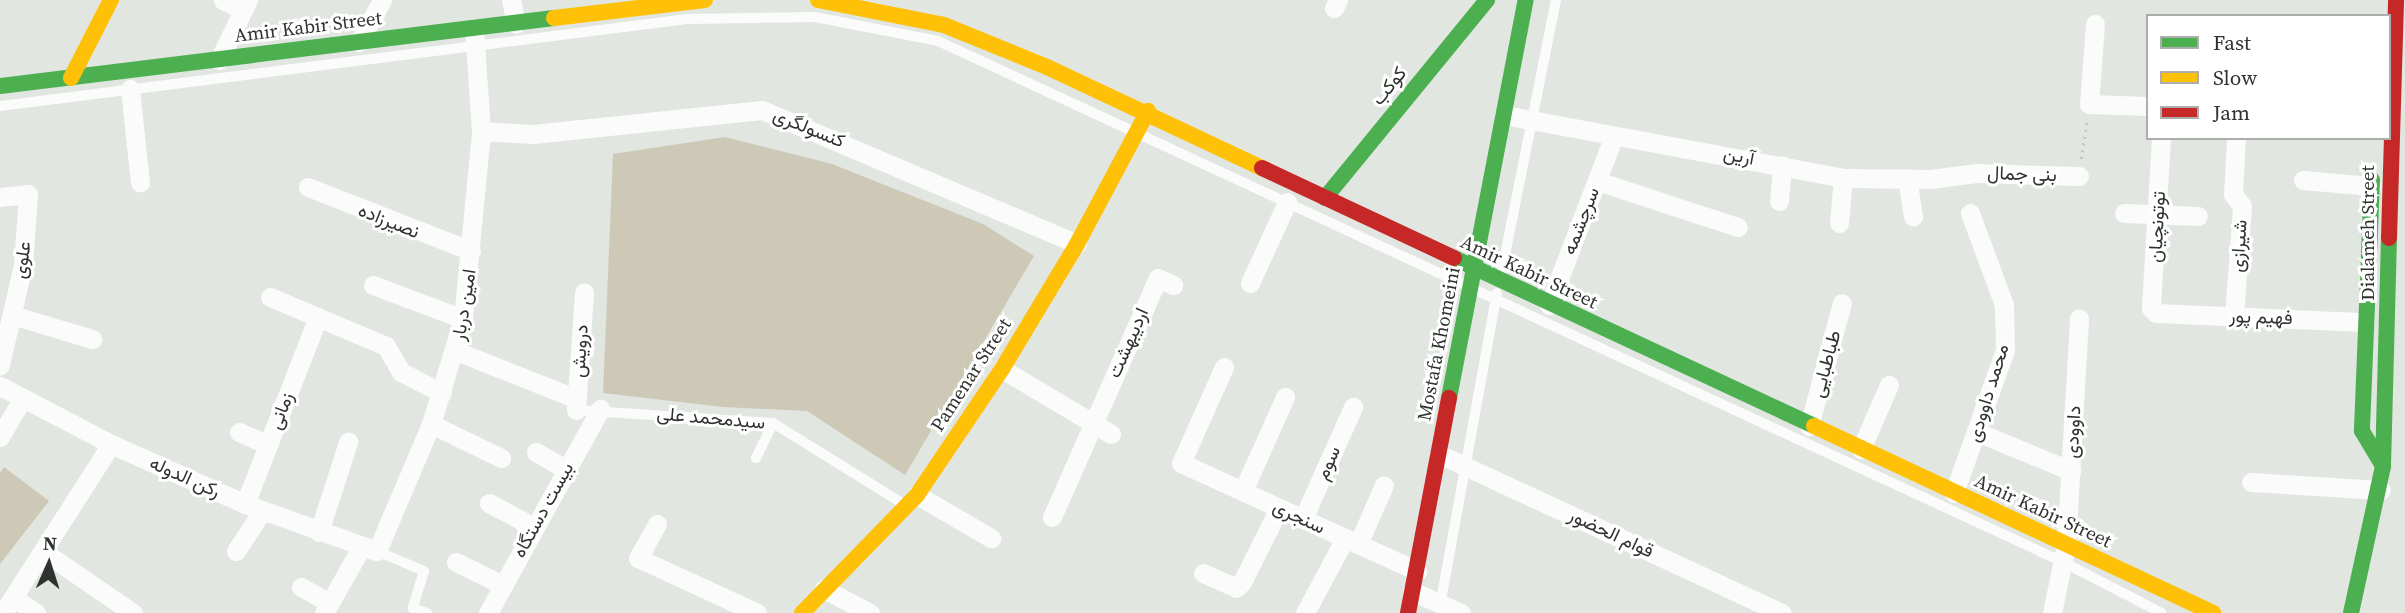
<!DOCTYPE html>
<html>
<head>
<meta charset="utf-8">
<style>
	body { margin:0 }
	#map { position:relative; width:2405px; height:613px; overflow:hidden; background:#e1e6e1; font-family:"Source Serif 4",Vazirmatn,serif }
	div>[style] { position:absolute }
	.green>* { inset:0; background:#cec8b7 }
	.path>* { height:2.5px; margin-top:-1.25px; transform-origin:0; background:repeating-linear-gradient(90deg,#c2c4c2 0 2px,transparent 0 7px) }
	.lane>* { height:10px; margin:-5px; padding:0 5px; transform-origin:5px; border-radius:5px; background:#fafbfa }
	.street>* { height:19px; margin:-9.5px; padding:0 9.5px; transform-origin:9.5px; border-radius:9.5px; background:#fafbfa }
	.fast>* { height:16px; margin:-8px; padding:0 8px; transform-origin:8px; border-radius:8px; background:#4caf50 }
	.slow>* { height:16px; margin:-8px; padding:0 8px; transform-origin:8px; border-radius:8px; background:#ffc107 }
	.jam>* { height:16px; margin:-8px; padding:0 8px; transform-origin:8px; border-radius:8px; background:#c62828 }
	span { translate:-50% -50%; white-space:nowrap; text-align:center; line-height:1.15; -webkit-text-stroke:6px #fff; paint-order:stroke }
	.street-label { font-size:19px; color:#2f332f }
	.legend { position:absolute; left:2146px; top:14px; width:245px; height:126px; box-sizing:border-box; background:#fff; border:2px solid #acadac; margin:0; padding:9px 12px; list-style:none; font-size:21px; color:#2f332f }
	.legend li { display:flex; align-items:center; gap:14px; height:35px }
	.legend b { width:35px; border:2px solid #acadac }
	.north { position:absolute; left:14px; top:529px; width:70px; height:70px; -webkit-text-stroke:5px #fff; paint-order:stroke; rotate:3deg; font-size:19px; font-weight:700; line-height:28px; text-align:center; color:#2f332f }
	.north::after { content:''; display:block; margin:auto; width:24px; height:32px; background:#2f332f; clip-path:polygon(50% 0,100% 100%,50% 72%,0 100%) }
</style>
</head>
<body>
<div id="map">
	<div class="green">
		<div style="clip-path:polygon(725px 137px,832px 164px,983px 224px,1034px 256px,905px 475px,807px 411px,723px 407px,603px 393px,613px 154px)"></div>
		<div style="clip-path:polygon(4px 467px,49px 501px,0 564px,0 473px)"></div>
	</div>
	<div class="path">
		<div style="left:2081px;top:159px;width:38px;rotate:-81deg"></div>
	</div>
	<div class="lane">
		<div style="left:0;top:106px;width:693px;rotate:-7.21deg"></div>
		<div style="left:688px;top:19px;width:127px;rotate:-0.9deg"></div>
		<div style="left:815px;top:17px;width:125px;rotate:11deg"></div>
		<div style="left:938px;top:41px;width:1240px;rotate:24.85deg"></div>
		<div style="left:2063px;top:562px;width:111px;rotate:27.3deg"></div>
		<div style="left:1501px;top:275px;width:280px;rotate:-78.7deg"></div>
		<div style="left:576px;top:410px;width:197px;rotate:3.8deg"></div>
		<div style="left:773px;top:423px;width:155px;rotate:31.8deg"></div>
		<div style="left:756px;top:458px;width:39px;rotate:-64deg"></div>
		<div style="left:377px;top:551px;width:51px;rotate:23.1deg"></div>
		<div style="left:424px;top:571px;width:39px;rotate:107deg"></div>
		<div style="left:413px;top:608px;width:15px;rotate:20deg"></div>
		<div style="left:1440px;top:606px;width:318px;rotate:-79.7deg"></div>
	</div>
	<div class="street">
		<div style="left:223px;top:0;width:22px;rotate:27deg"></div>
		<div style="left:511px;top:0;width:24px;rotate:78deg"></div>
		<div style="left:1334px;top:8px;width:9px;rotate:-63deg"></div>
		<div style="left:2095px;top:24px;width:80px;rotate:94.3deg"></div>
		<div style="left:2089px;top:104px;width:59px;rotate:1.9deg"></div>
		<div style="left:359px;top:42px;width:48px;rotate:-61.3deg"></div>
		<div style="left:219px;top:60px;width:67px;rotate:-64.2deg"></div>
		<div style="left:130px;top:89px;width:94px;rotate:83.9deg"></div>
		<div style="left:1504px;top:115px;width:345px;rotate:10.5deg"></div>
		<div style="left:1843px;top:178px;width:87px;rotate:0.7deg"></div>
		<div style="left:1930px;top:179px;width:46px;rotate:-7.4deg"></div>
		<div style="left:1976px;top:173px;width:103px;rotate:1.7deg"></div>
		<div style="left:481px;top:131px;width:52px;rotate:3.3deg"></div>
		<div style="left:533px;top:134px;width:230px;rotate:-6deg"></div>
		<div style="left:762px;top:110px;width:342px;rotate:23deg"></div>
		<div style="left:2161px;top:138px;width:170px;rotate:93.4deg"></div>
		<div style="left:2151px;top:308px;width:7px;rotate:45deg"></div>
		<div style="left:2156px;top:313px;width:209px;rotate:2.5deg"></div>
		<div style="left:1907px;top:178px;width:39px;rotate:81deg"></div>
		<div style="left:2303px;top:180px;width:69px;rotate:5deg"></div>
		<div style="left:1597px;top:181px;width:148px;rotate:18.1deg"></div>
		<div style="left:308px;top:187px;width:175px;rotate:21.4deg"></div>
		<div style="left:0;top:197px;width:28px;rotate:-6deg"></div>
		<div style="left:28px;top:194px;width:71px;rotate:94deg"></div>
		<div style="left:23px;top:265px;width:103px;rotate:103deg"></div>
		<div style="left:1779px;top:201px;width:36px;rotate:-85deg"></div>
		<div style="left:2124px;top:213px;width:74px;rotate:2.3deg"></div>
		<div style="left:1839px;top:223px;width:45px;rotate:-84.9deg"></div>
		<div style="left:1250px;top:283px;width:89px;rotate:-65.4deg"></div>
		<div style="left:373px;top:285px;width:96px;rotate:20.7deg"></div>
		<div style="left:270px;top:297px;width:126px;rotate:22.9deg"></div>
		<div style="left:386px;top:346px;width:30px;rotate:60deg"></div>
		<div style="left:401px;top:372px;width:46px;rotate:27.1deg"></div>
		<div style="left:1549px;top:305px;width:181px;rotate:-69deg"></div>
		<div style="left:12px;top:315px;width:84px;rotate:16.7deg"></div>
		<div style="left:2234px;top:316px;width:110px;rotate:-85.8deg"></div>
		<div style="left:2242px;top:206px;width:15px;rotate:-127deg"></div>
		<div style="left:2233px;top:194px;width:56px;rotate:-86.9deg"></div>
		<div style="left:456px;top:351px;width:130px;rotate:21.6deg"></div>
		<div style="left:1224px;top:367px;width:105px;rotate:114.1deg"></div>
		<div style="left:1181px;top:463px;width:260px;rotate:24.6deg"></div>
		<div style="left:1002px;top:369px;width:127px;rotate:30.8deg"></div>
		<div style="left:0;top:386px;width:125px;rotate:27.6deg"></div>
		<div style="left:111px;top:444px;width:147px;rotate:24.1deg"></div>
		<div style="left:245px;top:504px;width:140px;rotate:19.6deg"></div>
		<div style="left:377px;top:551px;width:138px;rotate:-67deg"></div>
		<div style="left:431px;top:424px;width:110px;rotate:-73.1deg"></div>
		<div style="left:463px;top:319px;width:189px;rotate:-84.5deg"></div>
		<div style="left:481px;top:131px;width:103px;rotate:-93.9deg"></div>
		<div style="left:576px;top:410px;width:118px;rotate:-86.1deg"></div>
		<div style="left:431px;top:424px;width:78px;rotate:25.9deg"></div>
		<div style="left:1809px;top:426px;width:127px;rotate:-75deg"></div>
		<div style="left:239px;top:432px;width:32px;rotate:24deg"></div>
		<div style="left:1977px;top:432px;width:102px;rotate:22.5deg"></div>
		<div style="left:0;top:437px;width:44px;rotate:-59.9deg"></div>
		<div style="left:1861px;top:449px;width:70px;rotate:-66.4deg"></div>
		<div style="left:536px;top:452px;width:34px;rotate:30deg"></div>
		<div style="left:1439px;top:454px;width:378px;rotate:24.9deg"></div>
		<div style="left:2251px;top:482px;width:130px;rotate:3.5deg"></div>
		<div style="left:1243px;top:491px;width:103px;rotate:-65.9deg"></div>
		<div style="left:1954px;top:493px;width:152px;rotate:-70.4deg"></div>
		<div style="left:2005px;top:350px;width:45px;rotate:-91.3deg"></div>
		<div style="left:2004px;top:305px;width:98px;rotate:-110.3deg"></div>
		<div style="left:917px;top:495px;width:86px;rotate:30.2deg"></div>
		<div style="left:489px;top:503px;width:51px;rotate:28.1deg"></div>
		<div style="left:245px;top:504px;width:201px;rotate:-68.7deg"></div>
		<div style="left:1052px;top:517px;width:261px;rotate:-66.1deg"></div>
		<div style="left:1158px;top:278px;width:17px;rotate:25deg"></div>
		<div style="left:1303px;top:519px;width:123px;rotate:-65.9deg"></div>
		<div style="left:657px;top:524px;width:39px;rotate:119deg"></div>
		<div style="left:638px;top:558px;width:131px;rotate:24.8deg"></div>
		<div style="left:319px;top:532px;width:95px;rotate:-72.1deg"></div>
		<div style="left:1358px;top:544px;width:64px;rotate:-66.2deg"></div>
		<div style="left:236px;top:551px;width:48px;rotate:-57deg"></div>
		<div style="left:44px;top:552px;width:108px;rotate:34.4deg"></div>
		<div style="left:456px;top:562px;width:50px;rotate:26.1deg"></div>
		<div style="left:1203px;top:573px;width:36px;rotate:24deg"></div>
		<div style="left:1236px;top:588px;width:8px;rotate:-45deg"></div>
		<div style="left:1242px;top:582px;width:83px;rotate:-63.4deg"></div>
		<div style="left:301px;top:587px;width:33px;rotate:29deg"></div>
		<div style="left:824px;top:589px;width:52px;rotate:27.6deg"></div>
		<div style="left:1412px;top:591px;width:54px;rotate:24.2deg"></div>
		<div style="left:14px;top:598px;width:27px;rotate:34deg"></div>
		<div style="left:3px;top:613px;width:201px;rotate:-57.4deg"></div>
		<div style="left:324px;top:613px;width:77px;rotate:-60.4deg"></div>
		<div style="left:488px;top:613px;width:233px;rotate:-61.2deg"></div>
		<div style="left:1305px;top:613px;width:85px;rotate:-61.9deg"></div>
		<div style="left:2052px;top:613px;width:69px;rotate:-78.4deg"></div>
		<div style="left:2066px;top:545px;width:227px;rotate:-86.7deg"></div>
	</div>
	<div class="fast">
		<div style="left:0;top:86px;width:558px;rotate:-7deg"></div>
		<div style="left:2372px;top:180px;width:251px;rotate:92.3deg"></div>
		<div style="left:2362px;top:431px;width:41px;rotate:59deg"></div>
		<div style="left:1325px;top:198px;width:256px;rotate:-50.7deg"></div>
		<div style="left:1454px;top:258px;width:397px;rotate:25deg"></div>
		<div style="left:1449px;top:398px;width:405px;rotate:-79.1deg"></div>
		<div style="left:2351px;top:613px;width:150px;rotate:-77.7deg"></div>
		<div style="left:2383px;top:466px;width:228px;rotate:-88.5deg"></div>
	</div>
	<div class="slow">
		<div style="left:818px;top:0;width:128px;rotate:11.2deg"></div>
		<div style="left:944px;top:25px;width:111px;rotate:22.2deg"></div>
		<div style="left:1047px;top:67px;width:238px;rotate:25.2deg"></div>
		<div style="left:554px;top:18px;width:152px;rotate:-6.8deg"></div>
		<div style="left:71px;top:78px;width:88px;rotate:-62.9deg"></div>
		<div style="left:1814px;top:426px;width:441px;rotate:25.1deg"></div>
		<div style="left:802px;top:613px;width:165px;rotate:-45.7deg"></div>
		<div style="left:917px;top:495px;width:152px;rotate:-56deg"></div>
		<div style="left:1002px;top:369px;width:146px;rotate:-59deg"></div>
		<div style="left:1077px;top:244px;width:151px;rotate:-61.9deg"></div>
	</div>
	<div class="jam">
		<div style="left:1262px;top:168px;width:212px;rotate:25.1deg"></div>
		<div style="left:2389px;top:238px;width:238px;rotate:-88.3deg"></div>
		<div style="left:1408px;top:613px;width:219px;rotate:-79.2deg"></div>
	</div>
	<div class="street-label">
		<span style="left:308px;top:27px;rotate:-7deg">Amir Kabir Street</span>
		<span style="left:1389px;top:86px;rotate:-51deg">کوکب</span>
		<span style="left:809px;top:128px;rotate:22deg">کنسولگری</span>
		<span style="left:1739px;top:156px;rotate:11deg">آرین</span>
		<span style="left:2022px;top:174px;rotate:2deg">بنی جمال</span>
		<span style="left:389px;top:221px;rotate:22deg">نصیرزاده</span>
		<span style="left:1581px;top:221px;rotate:-69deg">سرچشمه</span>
		<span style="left:2157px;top:227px;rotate:-87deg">توتونچیان</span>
		<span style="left:2368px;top:233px;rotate:-90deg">Dialameh Street</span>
		<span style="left:2239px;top:246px;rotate:-86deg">شیرازی</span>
		<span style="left:22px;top:260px;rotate:-82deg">علوی</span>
		<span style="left:1529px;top:272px;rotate:25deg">Amir Kabir Street</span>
		<span style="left:464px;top:305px;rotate:-81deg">امین دربار</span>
		<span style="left:2261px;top:317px;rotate:2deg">فهیم پور</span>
		<span style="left:1128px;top:343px;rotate:-66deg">اردیبهشت</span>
		<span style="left:1439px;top:344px;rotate:-79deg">Mostafa Khomeini</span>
		<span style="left:580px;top:351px;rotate:-86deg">درویش</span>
		<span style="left:1826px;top:364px;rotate:-75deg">طباطبایی</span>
		<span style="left:971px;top:375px;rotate:-57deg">Pamenar Street</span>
		<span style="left:1988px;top:393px;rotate:-73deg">محمد داوودی</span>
		<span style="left:281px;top:411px;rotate:-69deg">زمانی</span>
		<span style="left:711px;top:418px;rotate:5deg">سیدمحمد علی</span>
		<span style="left:2073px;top:432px;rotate:-87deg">داوودی</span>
		<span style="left:1328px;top:463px;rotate:-66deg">سوم</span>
		<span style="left:185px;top:477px;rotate:24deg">رکن الدوله</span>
		<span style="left:543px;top:510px;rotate:-61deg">بیست دستگاه</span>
		<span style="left:2043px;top:511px;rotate:25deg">Amir Kabir Street</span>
		<span style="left:1299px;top:517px;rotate:25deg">سنجری</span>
		<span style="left:1611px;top:533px;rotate:25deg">قوام الحضور</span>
	</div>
	<ul class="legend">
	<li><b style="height:9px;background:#4caf50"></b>Fast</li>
	<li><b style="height:9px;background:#ffc107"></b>Slow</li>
	<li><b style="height:9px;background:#c62828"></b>Jam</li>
	</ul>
	<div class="north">N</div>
</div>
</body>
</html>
